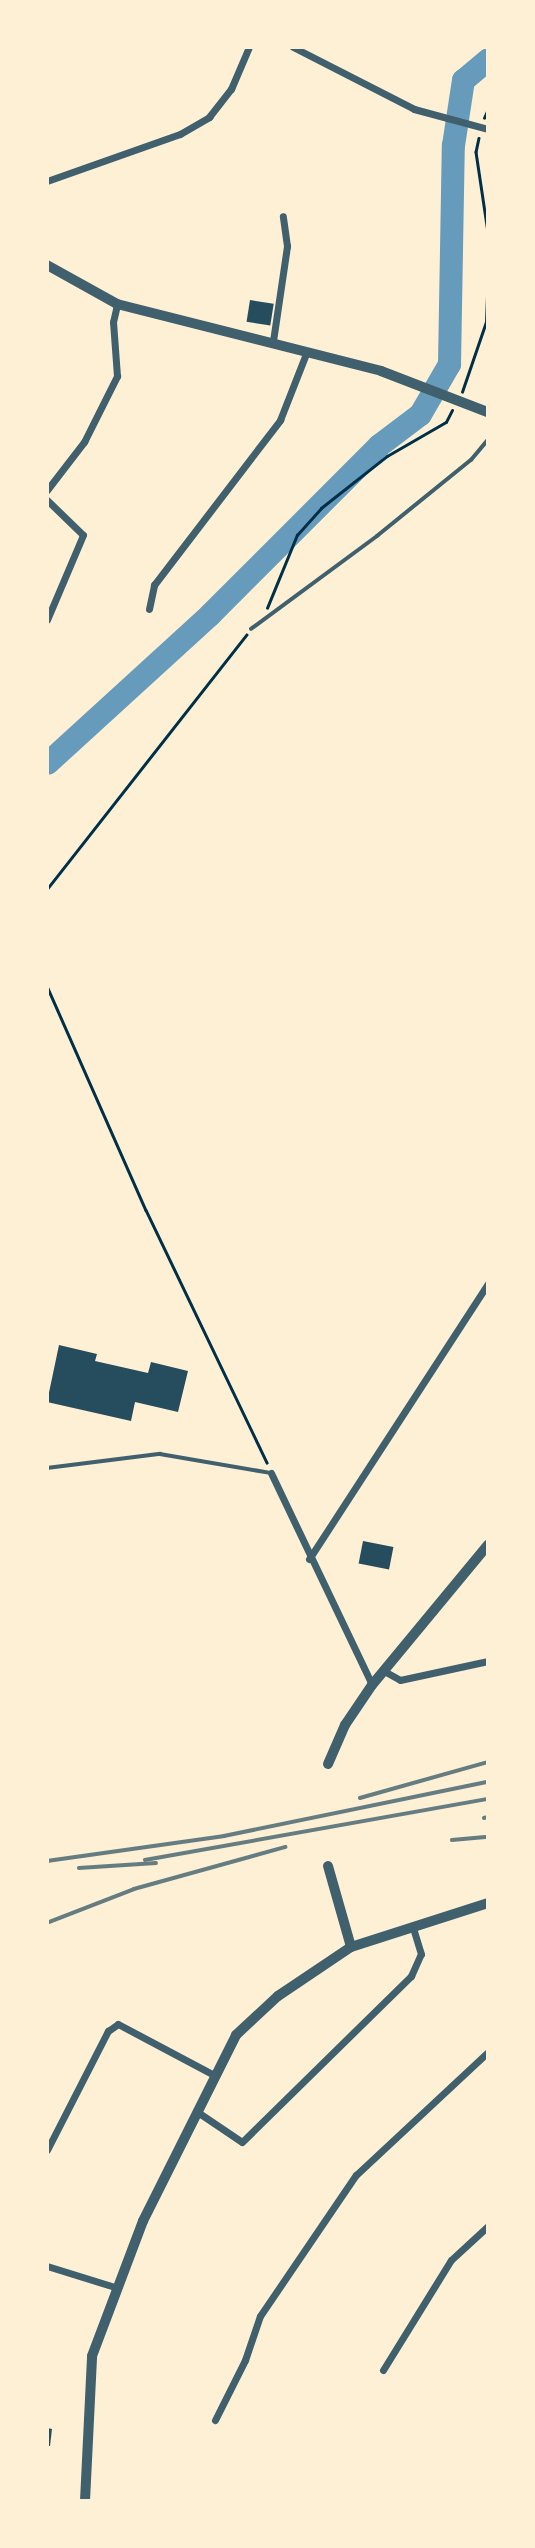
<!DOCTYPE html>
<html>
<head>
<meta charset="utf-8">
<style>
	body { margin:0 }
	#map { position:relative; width:535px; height:2548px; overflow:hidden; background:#fdf0d5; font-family:"PT Sans",sans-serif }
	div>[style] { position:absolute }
	.river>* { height:23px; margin:-11.5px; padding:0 11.5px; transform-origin:11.5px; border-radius:11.5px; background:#669bbc }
	.building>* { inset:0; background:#264d5e; transform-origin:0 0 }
	.path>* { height:2.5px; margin:-1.25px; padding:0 1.25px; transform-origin:1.25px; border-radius:1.25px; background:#003049 }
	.service>* { height:3.5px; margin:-1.75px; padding:0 1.75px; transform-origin:1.75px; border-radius:1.75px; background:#3f606c }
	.minor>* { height:7px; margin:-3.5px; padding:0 3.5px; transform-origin:3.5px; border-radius:3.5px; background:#3f606c }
	.tertiary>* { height:10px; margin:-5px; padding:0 5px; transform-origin:5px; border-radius:5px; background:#3f606c }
	.rail>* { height:3.5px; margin:-1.75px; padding:0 1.75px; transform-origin:1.75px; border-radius:1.75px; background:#657d81 }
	span { translate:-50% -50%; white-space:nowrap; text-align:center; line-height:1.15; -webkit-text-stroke:7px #fdf0d5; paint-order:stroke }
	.frame { position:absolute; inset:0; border:49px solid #fdf0d5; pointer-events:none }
</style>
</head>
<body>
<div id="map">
	<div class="river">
		<div style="left:47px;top:763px;width:221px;rotate:-42.4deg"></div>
		<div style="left:210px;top:614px;width:239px;rotate:-45deg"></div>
		<div style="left:379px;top:445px;width:51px;rotate:-37.1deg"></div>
		<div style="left:420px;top:414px;width:58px;rotate:-59.9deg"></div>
		<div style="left:449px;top:364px;width:219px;rotate:-89deg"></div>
		<div style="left:453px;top:145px;width:66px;rotate:-81.3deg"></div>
		<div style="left:463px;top:80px;width:33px;rotate:-40deg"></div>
	</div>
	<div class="building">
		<div style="left:250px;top:300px;width:24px;height:22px;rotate:9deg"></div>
		<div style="clip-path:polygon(59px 1345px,97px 1354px,95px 1361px,148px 1373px,151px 1362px,188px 1371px,178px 1412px,135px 1402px,131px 1421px,47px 1402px)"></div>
		<div style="left:363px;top:1541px;width:31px;height:23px;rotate:11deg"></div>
		<div style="clip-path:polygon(47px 2428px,52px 2429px,50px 2446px,47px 2446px)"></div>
	</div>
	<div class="path">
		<div style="left:484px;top:118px;width:10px;rotate:-66deg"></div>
		<div style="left:479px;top:138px;width:14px;rotate:102deg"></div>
		<div style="left:476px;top:152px;width:81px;rotate:81.5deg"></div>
		<div style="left:462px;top:392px;width:74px;rotate:-71.1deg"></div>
		<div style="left:486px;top:322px;width:52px;rotate:-87.8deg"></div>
		<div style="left:267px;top:608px;width:79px;rotate:-67.7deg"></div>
		<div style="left:297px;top:535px;width:36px;rotate:-48deg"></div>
		<div style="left:321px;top:508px;width:84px;rotate:-38.2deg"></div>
		<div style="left:387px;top:456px;width:68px;rotate:-30deg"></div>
		<div style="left:446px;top:422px;width:13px;rotate:-63deg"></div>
		<div style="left:47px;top:889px;width:323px;rotate:-51.9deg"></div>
		<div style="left:47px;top:986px;width:245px;rotate:66.2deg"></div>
		<div style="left:146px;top:1210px;width:280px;rotate:64.4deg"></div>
	</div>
	<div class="service">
		<div style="left:251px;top:629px;width:157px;rotate:-36.4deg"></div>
		<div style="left:377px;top:536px;width:121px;rotate:-39deg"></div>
		<div style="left:471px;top:460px;width:26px;rotate:-50deg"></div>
		<div style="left:47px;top:1468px;width:114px;rotate:-7.1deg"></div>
		<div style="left:160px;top:1454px;width:113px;rotate:9.7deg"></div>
	</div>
	<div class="minor">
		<div style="left:293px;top:47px;width:136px;rotate:27.1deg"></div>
		<div style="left:414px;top:109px;width:77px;rotate:15.1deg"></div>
		<div style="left:47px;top:181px;width:141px;rotate:-19.5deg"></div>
		<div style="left:180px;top:134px;width:34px;rotate:-30deg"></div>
		<div style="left:209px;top:117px;width:36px;rotate:-52deg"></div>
		<div style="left:231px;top:89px;width:46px;rotate:-66.8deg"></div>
		<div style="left:273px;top:341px;width:96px;rotate:-81.6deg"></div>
		<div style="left:287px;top:246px;width:30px;rotate:-98deg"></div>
		<div style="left:47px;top:490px;width:61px;rotate:-52.4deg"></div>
		<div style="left:84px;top:442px;width:74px;rotate:-63.4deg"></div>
		<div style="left:117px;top:376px;width:54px;rotate:-94.2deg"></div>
		<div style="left:113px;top:322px;width:18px;rotate:-77deg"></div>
		<div style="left:47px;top:500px;width:50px;rotate:44.2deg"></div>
		<div style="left:83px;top:535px;width:92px;rotate:113deg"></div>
		<div style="left:149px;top:609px;width:25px;rotate:-78deg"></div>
		<div style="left:154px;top:585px;width:208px;rotate:-52.6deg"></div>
		<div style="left:280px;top:420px;width:74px;rotate:-68.6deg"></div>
		<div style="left:271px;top:1473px;width:235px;rotate:64.5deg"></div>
		<div style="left:309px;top:1559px;width:329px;rotate:-57deg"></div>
		<div style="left:384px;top:1671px;width:18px;rotate:29deg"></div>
		<div style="left:400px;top:1680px;width:90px;rotate:-12.2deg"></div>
		<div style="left:196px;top:2111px;width:55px;rotate:34deg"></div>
		<div style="left:242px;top:2142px;width:237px;rotate:-44.5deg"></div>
		<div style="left:411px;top:1976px;width:24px;rotate:-66deg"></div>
		<div style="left:421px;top:1954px;width:27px;rotate:-107deg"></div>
		<div style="left:47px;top:2150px;width:134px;rotate:-62.9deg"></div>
		<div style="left:108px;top:2031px;width:12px;rotate:-35deg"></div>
		<div style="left:118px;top:2024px;width:109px;rotate:28deg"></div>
		<div style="left:47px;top:2266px;width:71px;rotate:17.2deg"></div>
		<div style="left:383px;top:2370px;width:129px;rotate:-58.3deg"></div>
		<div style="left:451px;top:2260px;width:50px;rotate:-42.6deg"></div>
		<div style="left:215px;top:2420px;width:67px;rotate:-63.4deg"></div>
		<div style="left:245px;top:2360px;width:46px;rotate:-71.2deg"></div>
		<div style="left:260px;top:2316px;width:171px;rotate:-55.8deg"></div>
		<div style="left:356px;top:2175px;width:180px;rotate:-43deg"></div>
	</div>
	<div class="tertiary">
		<div style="left:47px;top:265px;width:80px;rotate:29.1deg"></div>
		<div style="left:117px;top:304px;width:272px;rotate:14.2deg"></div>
		<div style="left:381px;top:371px;width:114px;rotate:21.1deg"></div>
		<div style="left:328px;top:1764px;width:43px;rotate:-66.4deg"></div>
		<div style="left:345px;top:1725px;width:48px;rotate:-56deg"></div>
		<div style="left:372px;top:1685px;width:182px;rotate:-50.4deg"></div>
		<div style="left:328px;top:1866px;width:84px;rotate:74.1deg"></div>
		<div style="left:85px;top:2501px;width:145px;rotate:-87.2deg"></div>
		<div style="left:92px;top:2356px;width:144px;rotate:-69.3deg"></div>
		<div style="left:143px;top:2221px;width:208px;rotate:-63.4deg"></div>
		<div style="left:236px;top:2035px;width:57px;rotate:-42.9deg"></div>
		<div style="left:278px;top:1996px;width:88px;rotate:-33.9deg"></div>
		<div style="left:351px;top:1947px;width:144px;rotate:-17.8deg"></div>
	</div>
	<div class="rail">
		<div style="left:360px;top:1798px;width:133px;rotate:-15.7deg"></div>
		<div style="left:484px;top:1818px;width:4px;rotate:-14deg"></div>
		<div style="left:452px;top:1840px;width:36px;rotate:-5deg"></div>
		<div style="left:145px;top:1860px;width:348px;rotate:-10.1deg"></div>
		<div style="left:47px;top:1861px;width:179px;rotate:-8deg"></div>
		<div style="left:224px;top:1836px;width:269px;rotate:-11.6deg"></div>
		<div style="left:79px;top:1868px;width:77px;rotate:-3.7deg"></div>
		<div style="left:47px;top:1923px;width:93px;rotate:-21.3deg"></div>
		<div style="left:134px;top:1889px;width:157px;rotate:-15.5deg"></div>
	</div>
	<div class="frame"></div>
</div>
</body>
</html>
